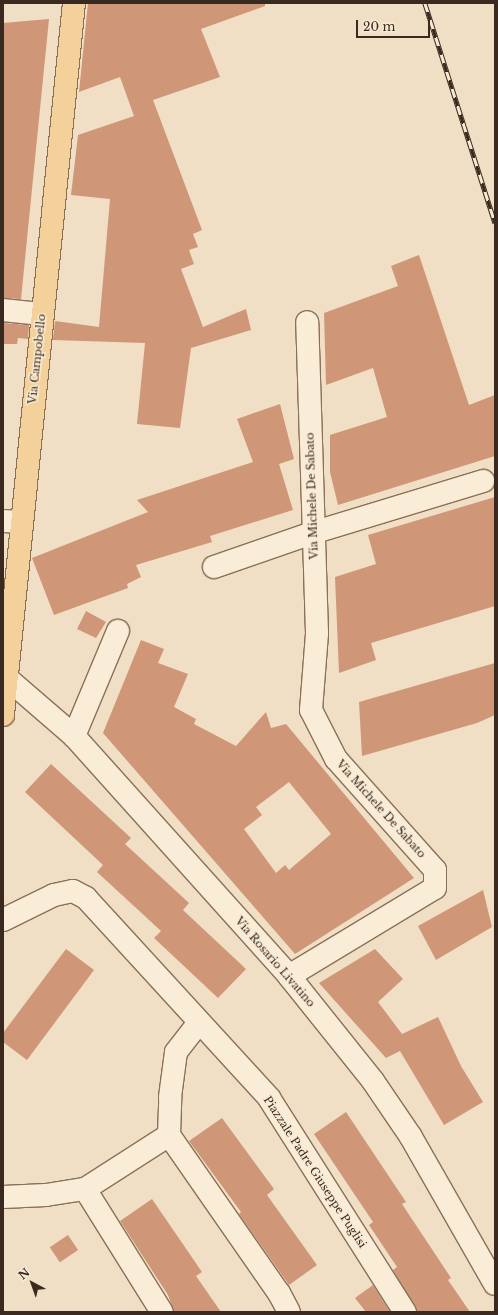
<!DOCTYPE html>
<html>
<head>
<meta charset="utf-8">
<style>
	body { margin:0 }
	#map { position:relative; width:498px; height:1315px; overflow:hidden; background:#f0dfc4; font-family:"Libre Baskerville",serif }
	div>[style] { position:absolute }
	.building>* { inset:0; background:#cf9678; transform-origin:0 0 }
	.roads { filter:drop-shadow(1px 0 #8b7059) drop-shadow(-1px 0 #8b7059) drop-shadow(0 1px #8b7059) drop-shadow(0 -1px #8b7059) }
	.minor>* { height:22px; margin:-11px; padding:0 11px; transform-origin:11px; border-radius:11px; background:#faedd7 }
	.major>* { height:22px; margin:-11px; padding:0 11px; transform-origin:11px; border-radius:11px; background:#f4d19a }
	.rail>* { height:4.5px; margin-top:-2.25px; transform-origin:0; background:repeating-linear-gradient(90deg,#f7ead3 0 9px,#3a291e 0 18px); box-sizing:border-box; border-block:1px solid #3a291e }
	span { translate:-50% -50%; white-space:nowrap; text-align:center; line-height:1.15; -webkit-text-stroke:3px #f7ead3; paint-order:stroke }
	.street-label { font-size:11px; color:#3a291e }
	.frame { position:absolute; inset:0; border:4px solid #3a291e; pointer-events:none }
	.north { position:absolute; left:12px; top:1263px; width:40px; height:40px; -webkit-text-stroke:3px #f7ead3; paint-order:stroke; rotate:319deg; font-size:11px; font-weight:700; line-height:16px; text-align:center; color:#3a291e }
	.north::after { content:''; display:block; margin:auto; width:14px; height:18px; background:#3a291e; clip-path:polygon(50% 0,100% 100%,50% 72%,0 100%) }
	.scale { position:absolute; left:356px; top:20px; width:74px; height:18px; box-sizing:border-box; border:2px solid #3a291e; border-top:0; padding-left:5px; font-size:12px; line-height:14px; white-space:nowrap; color:#3a291e; -webkit-text-stroke:3px #f7ead3; paint-order:stroke }
</style>
</head>
<body>
<div id="map">
	<div class="building">
		<div style="clip-path:polygon(88px 3px,265px 3px,265px 6px,201px 29px,220px 77px,153px 100px,202px 230px,193px 234px,198px 247px,189px 250px,194px 264px,181px 269px,203px 327px,246px 309px,251px 330px,191px 348px,180px 428px,137px 424px,145px 343px,53px 340px,55px 321px,99px 327px,110px 199px,71px 195px,78px 135px,134px 116px,120px 77px,79px 92px)"></div>
		<div style="clip-path:polygon(49px 19px,21px 299px,3px 298px,3px 23px)"></div>
		<div style="clip-path:polygon(419px 255px,469px 405px,495px 395px,495px 456px,338px 505px,330px 472px,330px 435px,387px 417px,373px 368px,326px 385px,324px 313px,398px 286px,391px 266px)"></div>
		<div style="clip-path:polygon(3px 323px,29px 325px,28px 339px,18px 338px,17px 344px,3px 344px)"></div>
		<div style="clip-path:polygon(280px 404px,294px 459px,279px 464px,293px 510px,210px 536px,212px 542px,136px 565px,141px 577px,127px 584px,128px 588px,54px 615px,32px 558px,148px 512px,137px 500px,253px 462px,237px 419px)"></div>
		<div style="clip-path:polygon(495px 497px,495px 606px,371px 643px,376px 660px,339px 673px,335px 577px,376px 564px,368px 535px)"></div>
		<div style="clip-path:polygon(86px 611px,106px 622px,96px 638px,77px 629px)"></div>
		<div style="clip-path:polygon(evenodd,141px 640px,164px 649px,158px 663px,188px 674px,174px 707px,196px 719px,194px 724px,236px 746px,266px 712px,271px 728px,286px 724px,414px 878px,295px 954px,103px 733px,141px 640px,289px 782px,331px 834px,289px 870px,285px 865px,276px 873px,244px 829px,262px 815px,256px 807px,289px 782px)"></div>
		<div style="clip-path:polygon(495px 663px,495px 715px,477px 723px,362px 756px,359px 702px)"></div>
		<div style="clip-path:polygon(51px 764px,131px 838px,125px 844px,189px 903px,183px 910px,246px 969px,218px 998px,154px 938px,161px 931px,97px 872px,103px 865px,25px 792px)"></div>
		<div style="clip-path:polygon(483px 890px,492px 927px,436px 960px,418px 926px)"></div>
		<div style="clip-path:polygon(66px 949px,94px 970px,27px 1060px,3px 1042px,3px 1033px)"></div>
		<div style="clip-path:polygon(375px 949px,403px 979px,378px 1002px,402px 1034px,438px 1017px,461px 1066px,483px 1102px,444px 1125px,400px 1051px,386px 1058px,319px 983px)"></div>
		<div style="clip-path:polygon(346px 1112px,406px 1202px,402px 1204px,451px 1278px,448px 1280px,470px 1312px,417px 1312px,393px 1270px,397px 1267px,369px 1225px,373px 1222px,314px 1134px)"></div>
		<div style="clip-path:polygon(222px 1118px,274px 1189px,267px 1195px,317px 1265px,289px 1285px,239px 1214px,241px 1212px,189px 1141px)"></div>
		<div style="clip-path:polygon(152px 1199px,202px 1272px,196px 1276px,221px 1312px,174px 1312px,168px 1295px,120px 1221px)"></div>
		<div style="left:68px;top:1235px;width:18px;height:22px;rotate:56deg"></div>
		<div style="clip-path:polygon(373px 1285px,390px 1312px,366px 1312px,355px 1298px)"></div>
	</div>
	<div class="roads">
		<div class="minor">
			<div style="left:3px;top:310px;width:38px;rotate:6deg"></div>
			<div style="left:3px;top:521px;width:17px;rotate:3deg"></div>
			<div style="left:214px;top:567px;width:104px;rotate:-19.1deg"></div>
			<div style="left:312px;top:533px;width:179px;rotate:-16.9deg"></div>
			<div style="left:3px;top:684px;width:7px;rotate:-45deg"></div>
			<div style="left:8px;top:679px;width:87px;rotate:40.8deg"></div>
			<div style="left:74px;top:736px;width:322px;rotate:48.1deg"></div>
			<div style="left:289px;top:976px;width:134px;rotate:51.3deg"></div>
			<div style="left:373px;top:1081px;width:68px;rotate:55.8deg"></div>
			<div style="left:411px;top:1137px;width:169px;rotate:60.3deg"></div>
			<div style="left:74px;top:736px;width:114px;rotate:-67.3deg"></div>
			<div style="left:3px;top:920px;width:57px;rotate:-26.1deg"></div>
			<div style="left:54px;top:895px;width:19px;rotate:-12deg"></div>
			<div style="left:73px;top:891px;width:15px;rotate:28deg"></div>
			<div style="left:86px;top:898px;width:271px;rotate:47.5deg"></div>
			<div style="left:269px;top:1098px;width:254px;rotate:57.6deg"></div>
			<div style="left:289px;top:976px;width:170px;rotate:-31.1deg"></div>
			<div style="left:435px;top:888px;width:18px;rotate:-90deg"></div>
			<div style="left:435px;top:870px;width:149px;rotate:-131.7deg"></div>
			<div style="left:336px;top:759px;width:55px;rotate:-117deg"></div>
			<div style="left:311px;top:710px;width:77px;rotate:-85.5deg"></div>
			<div style="left:317px;top:633px;width:311px;rotate:-91.8deg"></div>
			<div style="left:169px;top:1135px;width:193px;rotate:55.2deg"></div>
			<div style="left:279px;top:1293px;width:21px;rotate:62deg"></div>
			<div style="left:85px;top:1189px;width:145px;rotate:58deg"></div>
			<div style="left:3px;top:1197px;width:43px;rotate:-2.7deg"></div>
			<div style="left:46px;top:1195px;width:39px;rotate:-9deg"></div>
			<div style="left:85px;top:1189px;width:100px;rotate:-32.7deg"></div>
			<div style="left:169px;top:1135px;width:38px;rotate:-88deg"></div>
			<div style="left:170px;top:1097px;width:45px;rotate:-82.4deg"></div>
			<div style="left:176px;top:1052px;width:37px;rotate:-52deg"></div>
		</div>
		<div class="major">
			<div style="left:3px;top:715px;width:716px;rotate:-84.31deg"></div>
		</div>
	</div>
	<div class="rail">
		<div style="left:425px;top:3px;width:231px;rotate:72.3deg"></div>
	</div>
	<div class="street-label">
		<span style="left:37px;top:359px;rotate:-84deg">Via Campobello</span>
		<span style="left:312px;top:496px;rotate:-92deg">Via Michele De Sabato</span>
		<span style="left:381px;top:809px;rotate:48deg">Via Michele De Sabato</span>
		<span style="left:275px;top:962px;rotate:49deg">Via Rosario Livatino</span>
		<span style="left:315px;top:1172px;rotate:57deg">Piazzale Padre Giuseppe Puglisi</span>
	</div>
	<div class="frame"></div>
	<div class="north">N</div>
	<div class="scale">20 m</div>
</div>
</body>
</html>
